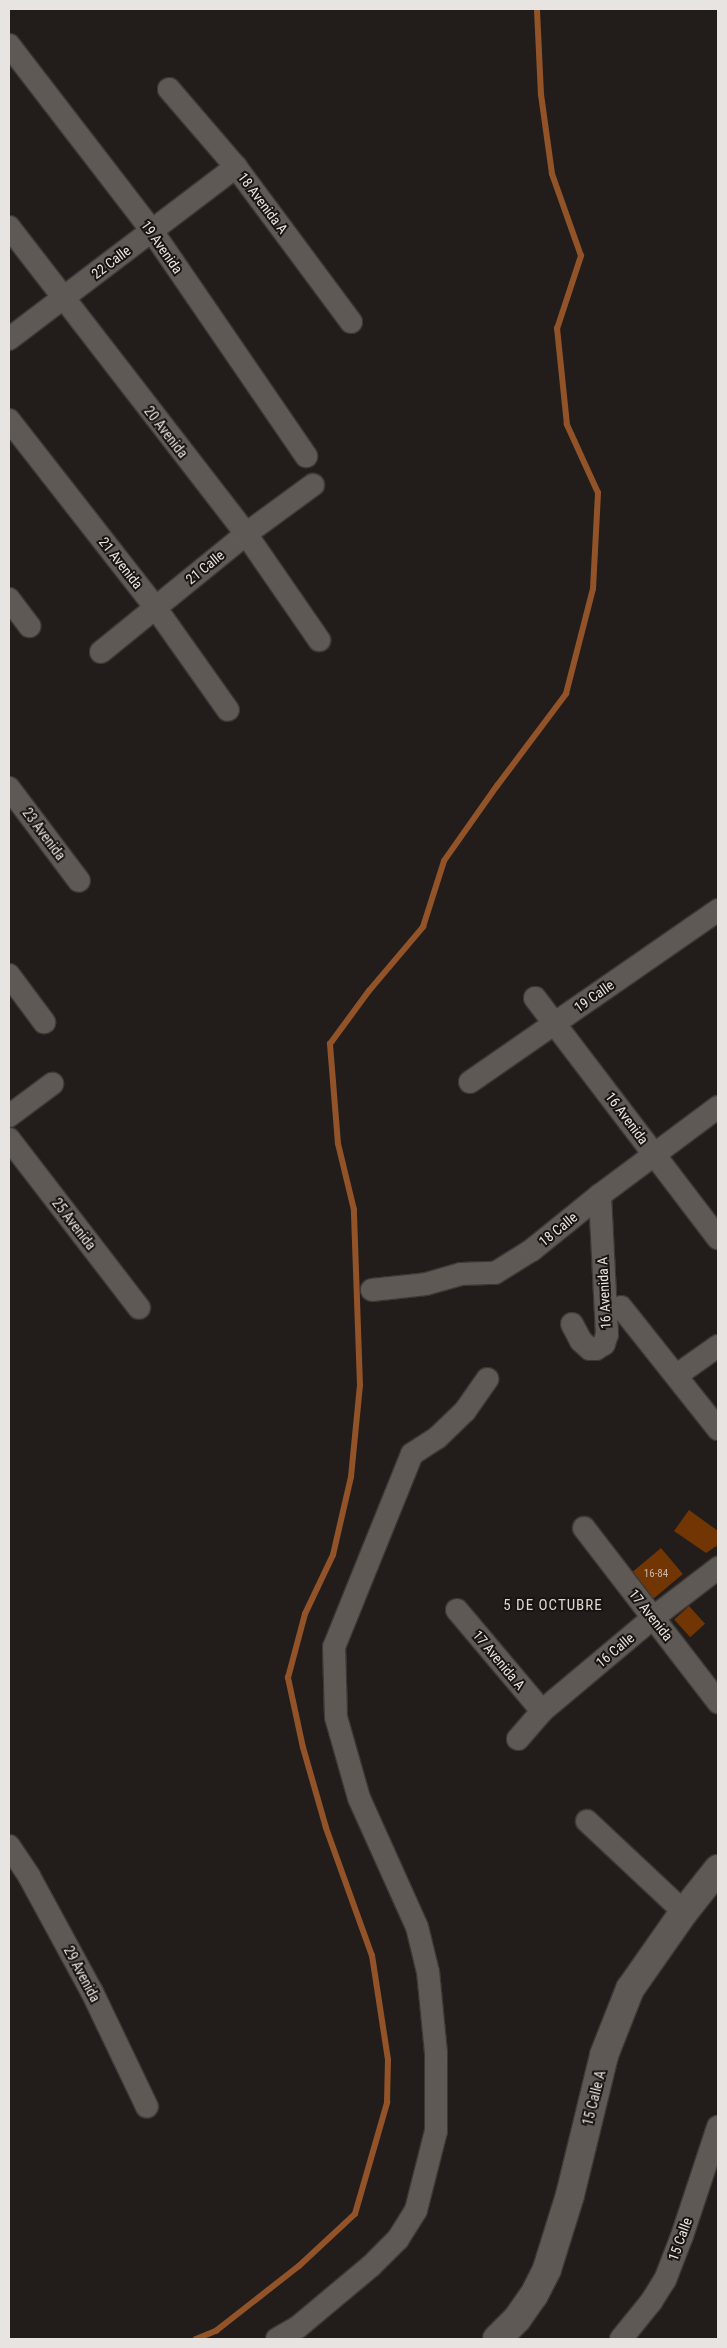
<!DOCTYPE html>
<html>
<head>
<meta charset="utf-8">
<style>
	body { margin:0 }
	#map { position:relative; width:727px; height:2348px; overflow:hidden; background:#221d1a; font-family:"Roboto Condensed",sans-serif }
	div>[style] { position:absolute }
	.stream>* { height:5.5px; margin:-2.75px; padding:0 2.75px; transform-origin:2.75px; border-radius:2.75px; background:#925329 }
	.building>* { inset:0; background:#723504; transform-origin:0 0 }
	.roads { filter:drop-shadow(1px 0 #3c3836) drop-shadow(-1px 0 #3c3836) drop-shadow(0 1px #3c3836) drop-shadow(0 -1px #3c3836) }
	.minor>* { height:22px; margin:-11px; padding:0 11px; transform-origin:11px; border-radius:11px; background:#5f5955 }
	.tertiary>* { height:28px; margin:-14px; padding:0 14px; transform-origin:14px; border-radius:14px; background:#5f5955 }
	span { translate:-50% -50%; white-space:nowrap; text-align:center; line-height:1.15; -webkit-text-stroke:4px #191411; paint-order:stroke }
	.number-label { font-size:11px; color:#cab8aa }
	.number-label span { -webkit-text-stroke-width:0 }
	.street-label { font-size:14px; color:#e8e4e2 }
	.neighbourhood-label { font-size:15px; color:#dfd7d2; letter-spacing:1px }
	.frame { position:absolute; inset:0; border:10px solid #e8e4e2; pointer-events:none }
</style>
</head>
<body>
<div id="map">
	<div class="stream">
		<div style="left:196px;top:2339px;width:22px;rotate:-22deg"></div>
		<div style="left:216px;top:2331px;width:105px;rotate:-38.1deg"></div>
		<div style="left:299px;top:2266px;width:76px;rotate:-42.9deg"></div>
		<div style="left:355px;top:2214px;width:116px;rotate:-73.9deg"></div>
		<div style="left:387px;top:2103px;width:43px;rotate:-88.7deg"></div>
		<div style="left:388px;top:2060px;width:105px;rotate:-98.7deg"></div>
		<div style="left:372px;top:1956px;width:136px;rotate:-109.8deg"></div>
		<div style="left:326px;top:1828px;width:83px;rotate:-106deg"></div>
		<div style="left:303px;top:1748px;width:72px;rotate:-102.1deg"></div>
		<div style="left:288px;top:1678px;width:66px;rotate:-75.1deg"></div>
		<div style="left:305px;top:1614px;width:65px;rotate:-64.6deg"></div>
		<div style="left:333px;top:1555px;width:80px;rotate:-77deg"></div>
		<div style="left:351px;top:1477px;width:91px;rotate:-84.4deg"></div>
		<div style="left:360px;top:1386px;width:176px;rotate:-92deg"></div>
		<div style="left:354px;top:1210px;width:68px;rotate:-103.6deg"></div>
		<div style="left:338px;top:1144px;width:100px;rotate:-94.6deg"></div>
		<div style="left:330px;top:1044px;width:66px;rotate:-53.7deg"></div>
		<div style="left:369px;top:991px;width:84px;rotate:-49.8deg"></div>
		<div style="left:423px;top:927px;width:69px;rotate:-72.3deg"></div>
		<div style="left:444px;top:861px;width:92px;rotate:-54.8deg"></div>
		<div style="left:497px;top:786px;width:115px;rotate:-53.1deg"></div>
		<div style="left:566px;top:694px;width:108px;rotate:-75.6deg"></div>
		<div style="left:593px;top:589px;width:96px;rotate:-87deg"></div>
		<div style="left:598px;top:493px;width:75px;rotate:-114.5deg"></div>
		<div style="left:567px;top:425px;width:97px;rotate:-95.9deg"></div>
		<div style="left:557px;top:329px;width:77px;rotate:-71.8deg"></div>
		<div style="left:581px;top:256px;width:87px;rotate:-109.5deg"></div>
		<div style="left:552px;top:174px;width:80px;rotate:-97.9deg"></div>
		<div style="left:541px;top:95px;width:86px;rotate:-92.7deg"></div>
	</div>
	<div class="building">
		<div style="clip-path:polygon(689px 1510px,718px 1531px,718px 1545px,706px 1553px,674px 1531px)"></div>
		<div style="left:661px;top:1548px;width:34px;height:40px;rotate:50deg"></div>
		<div style="left:689px;top:1606px;width:24px;height:20px;rotate:48deg"></div>
	</div>
	<div class="roads">
		<div class="minor">
			<div style="left:9px;top:45px;width:235px;rotate:52.4deg"></div>
			<div style="left:152px;top:231px;width:273px;rotate:55.6deg"></div>
			<div style="left:169px;top:89px;width:103px;rotate:49.3deg"></div>
			<div style="left:236px;top:167px;width:193px;rotate:53.4deg"></div>
			<div style="left:9px;top:227px;width:388px;rotate:52.3deg"></div>
			<div style="left:246px;top:534px;width:129px;rotate:55.4deg"></div>
			<div style="left:9px;top:339px;width:285px;rotate:-37.2deg"></div>
			<div style="left:9px;top:420px;width:237px;rotate:52deg"></div>
			<div style="left:155px;top:607px;width:126px;rotate:54.7deg"></div>
			<div style="left:9px;top:599px;width:34px;rotate:53deg"></div>
			<div style="left:101px;top:652px;width:187px;rotate:-39.1deg"></div>
			<div style="left:246px;top:534px;width:83px;rotate:-36.2deg"></div>
			<div style="left:9px;top:788px;width:116px;rotate:53deg"></div>
			<div style="left:9px;top:975px;width:59px;rotate:53.3deg"></div>
			<div style="left:535px;top:998px;width:302px;rotate:52.7deg"></div>
			<div style="left:470px;top:1082px;width:302px;rotate:-34.7deg"></div>
			<div style="left:9px;top:1116px;width:54px;rotate:-36.7deg"></div>
			<div style="left:9px;top:1139px;width:213px;rotate:52.4deg"></div>
			<div style="left:372px;top:1290px;width:54px;rotate:-6.3deg"></div>
			<div style="left:426px;top:1284px;width:36px;rotate:-16deg"></div>
			<div style="left:461px;top:1274px;width:34px;rotate:-2deg"></div>
			<div style="left:495px;top:1273px;width:44px;rotate:-31.9deg"></div>
			<div style="left:532px;top:1250px;width:87px;rotate:-39deg"></div>
			<div style="left:600px;top:1195px;width:147px;rotate:-36.7deg"></div>
			<div style="left:621px;top:1307px;width:156px;rotate:51.5deg"></div>
			<div style="left:572px;top:1324px;width:19px;rotate:62deg"></div>
			<div style="left:581px;top:1341px;width:12px;rotate:42deg"></div>
			<div style="left:590px;top:1349px;width:6px"></div>
			<div style="left:596px;top:1349px;width:9px;rotate:-32deg"></div>
			<div style="left:604px;top:1344px;width:10px;rotate:-73deg"></div>
			<div style="left:607px;top:1334px;width:139px;rotate:-92.9deg"></div>
			<div style="left:677px;top:1375px;width:50px;rotate:-35.3deg"></div>
			<div style="left:584px;top:1528px;width:220px;rotate:52.4deg"></div>
			<div style="left:457px;top:1610px;width:132px;rotate:49.9deg"></div>
			<div style="left:518px;top:1739px;width:37px;rotate:-49deg"></div>
			<div style="left:542px;top:1711px;width:146px;rotate:-40deg"></div>
			<div style="left:654px;top:1617px;width:81px;rotate:-37.4deg"></div>
			<div style="left:587px;top:1821px;width:133px;rotate:43.2deg"></div>
			<div style="left:9px;top:1846px;width:36px;rotate:56deg"></div>
			<div style="left:29px;top:1876px;width:132px;rotate:61.5deg"></div>
			<div style="left:92px;top:1992px;width:127px;rotate:64.4deg"></div>
			<div style="left:277px;top:2339px;width:24px;rotate:-30deg"></div>
			<div style="left:298px;top:2327px;width:95px;rotate:-39.9deg"></div>
			<div style="left:371px;top:2266px;width:38px;rotate:-45deg"></div>
			<div style="left:398px;top:2239px;width:34px;rotate:-58deg"></div>
			<div style="left:416px;top:2210px;width:81px;rotate:-75.8deg"></div>
			<div style="left:436px;top:2131px;width:78px;rotate:-90deg"></div>
			<div style="left:436px;top:2053px;width:81px;rotate:-95.6deg"></div>
			<div style="left:428px;top:1972px;width:46px;rotate:-103.7deg"></div>
			<div style="left:417px;top:1927px;width:141px;rotate:-114.2deg"></div>
			<div style="left:359px;top:1798px;width:84px;rotate:-105.9deg"></div>
			<div style="left:336px;top:1717px;width:70px;rotate:-91.6deg"></div>
			<div style="left:334px;top:1647px;width:208px;rotate:-68deg"></div>
			<div style="left:412px;top:1454px;width:30px;rotate:-33deg"></div>
			<div style="left:437px;top:1438px;width:39px;rotate:-44deg"></div>
			<div style="left:465px;top:1411px;width:39px;rotate:-55deg"></div>
			<div style="left:621px;top:2339px;width:48px;rotate:-51deg"></div>
			<div style="left:651px;top:2302px;width:26px;rotate:-58deg"></div>
			<div style="left:665px;top:2280px;width:47px;rotate:-68.9deg"></div>
			<div style="left:682px;top:2236px;width:115px;rotate:-71.7deg"></div>
		</div>
		<div class="tertiary">
			<div style="left:497px;top:2339px;width:28px;rotate:-45deg"></div>
			<div style="left:517px;top:2319px;width:29px;rotate:-55deg"></div>
			<div style="left:534px;top:2295px;width:29px;rotate:-63deg"></div>
			<div style="left:547px;top:2269px;width:77px;rotate:-72.7deg"></div>
			<div style="left:570px;top:2195px;width:144px;rotate:-76.3deg"></div>
			<div style="left:604px;top:2055px;width:71px;rotate:-68.5deg"></div>
			<div style="left:630px;top:1989px;width:94px;rotate:-55deg"></div>
			<div style="left:684px;top:1912px;width:55px;rotate:-51.7deg"></div>
		</div>
	</div>
	<div class="number-label">
		<span style="left:656px;top:1574px">16-84</span>
	</div>
	<div class="street-label">
		<span style="left:263px;top:203px;rotate:53deg">18 Avenida A</span>
		<span style="left:162px;top:247px;rotate:55deg">19 Avenida</span>
		<span style="left:111px;top:262px;rotate:-37deg">22 Calle</span>
		<span style="left:166px;top:432px;rotate:52deg">20 Avenida</span>
		<span style="left:121px;top:563px;rotate:52deg">21 Avenida</span>
		<span style="left:205px;top:567px;rotate:-39deg">21 Calle</span>
		<span style="left:44px;top:834px;rotate:53deg">23 Avenida</span>
		<span style="left:594px;top:996px;rotate:-35deg">19 Calle</span>
		<span style="left:627px;top:1118px;rotate:53deg">16 Avenida</span>
		<span style="left:74px;top:1224px;rotate:52deg">25 Avenida</span>
		<span style="left:558px;top:1229px;rotate:-39deg">18 Calle</span>
		<span style="left:604px;top:1293px;rotate:-93deg">16 Avenida A</span>
		<span style="left:651px;top:1615px;rotate:52deg">17 Avenida</span>
		<span style="left:615px;top:1650px;rotate:-40deg">16 Calle</span>
		<span style="left:499px;top:1660px;rotate:50deg">17 Avenida A</span>
		<span style="left:82px;top:1974px;rotate:62deg">29 Avenida</span>
		<span style="left:594px;top:2098px;rotate:-76deg">15 Calle A</span>
		<span style="left:680px;top:2239px;rotate:-70deg">15 Calle</span>
	</div>
	<div class="neighbourhood-label">
		<span style="left:553px;top:1606px">5 DE OCTUBRE</span>
	</div>
	<div class="frame"></div>
</div>
</body>
</html>
